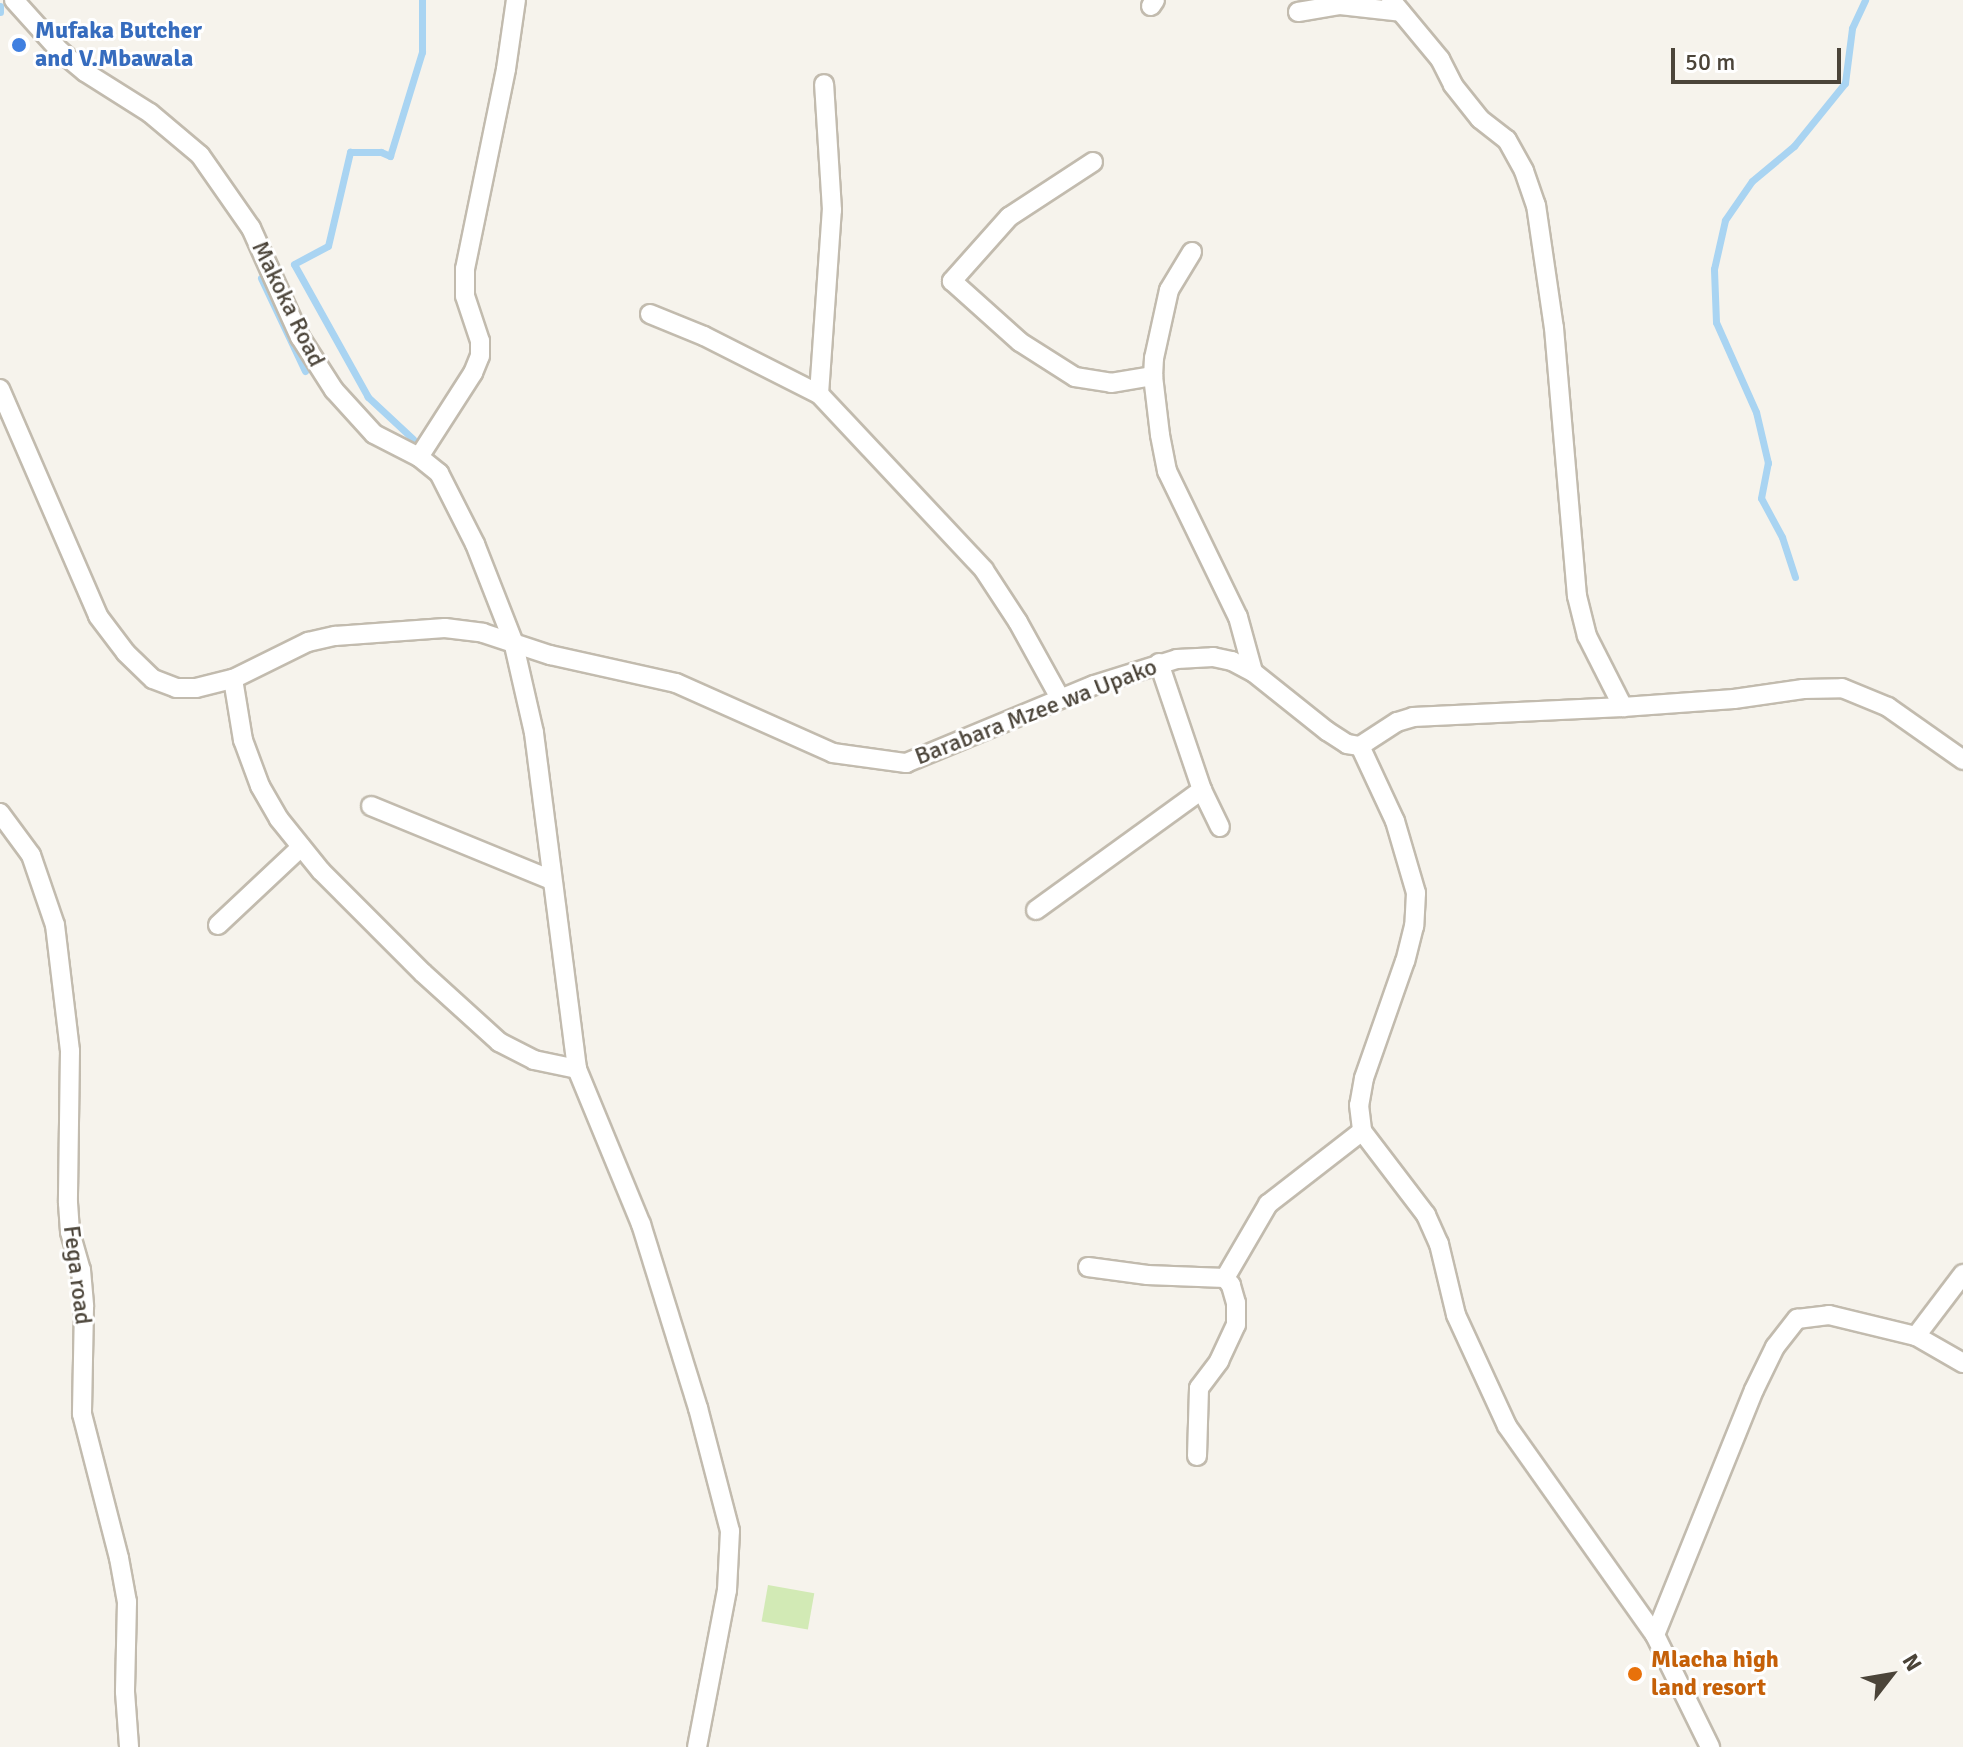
<!DOCTYPE html>
<html>
<head>
<meta charset="utf-8">
<style>
	body { margin:0 }
	#map { position:relative; width:1963px; height:1747px; overflow:hidden; background:#f6f3ec; font-family:Signika,sans-serif }
	div>[style] { position:absolute }
	.green>* { inset:0; background:#d2eab5; transform-origin:0 0 }
	.stream>* { height:7px; margin:-3.5px; padding:0 3.5px; transform-origin:3.5px; border-radius:3.5px; background:#a9d4f2 }
	.roads { filter:drop-shadow(2px 0 #c2bbae) drop-shadow(-2px 0 #c2bbae) drop-shadow(0 2px #c2bbae) drop-shadow(0 -2px #c2bbae) }
	.street>* { height:18px; margin:-9px; padding:0 9px; transform-origin:9px; border-radius:9px; background:#fff }
	.dots>* { width:22px; height:22px; translate:-50% -50%; box-sizing:border-box; border:4px solid #fff; border-radius:50% }
	span { translate:-50% -50%; white-space:nowrap; text-align:center; line-height:1.15; -webkit-text-stroke:6px #fff; paint-order:stroke }
	.shop-label { font-size:24px; color:#366cbe; font-weight:700 }
	.left { translate:0 -50%; text-align:left }
	.street-label { font-size:24px; color:#4b4439 }
	.food-label { font-size:24px; color:#c56008; font-weight:700 }
	.north { position:absolute; left:1851px; top:1635px; width:80px; height:80px; -webkit-text-stroke:6px #fff; paint-order:stroke; rotate:59deg; font-size:22px; font-weight:700; line-height:32px; text-align:center; color:#4b4439 }
	.north::after { content:''; display:block; margin:auto; width:28px; height:36px; background:#4b4439; clip-path:polygon(50% 0,100% 100%,50% 72%,0 100%) }
	.scale { position:absolute; left:1671px; top:48px; width:170px; height:36px; box-sizing:border-box; border:4px solid #4b4439; border-top:0; padding-left:10px; font-size:24px; line-height:28px; white-space:nowrap; color:#4b4439; -webkit-text-stroke:6px #fff; paint-order:stroke }
</style>
</head>
<body>
<div id="map">
	<div class="green">
		<div style="left:768px;top:1585px;width:47px;height:37px;rotate:10deg"></div>
	</div>
	<div class="stream">
		<div style="left:0;top:6px;width:6px;rotate:90deg"></div>
		<div style="left:261px;top:278px;width:103px;rotate:64.7deg"></div>
		<div style="left:413px;top:439px;width:62px;rotate:-137deg"></div>
		<div style="left:368px;top:397px;width:152px;rotate:-119.1deg"></div>
		<div style="left:294px;top:264px;width:38px;rotate:-28deg"></div>
		<div style="left:328px;top:246px;width:97px;rotate:-76.8deg"></div>
		<div style="left:350px;top:152px;width:31px"></div>
		<div style="left:381px;top:152px;width:10px;rotate:24deg"></div>
		<div style="left:390px;top:156px;width:109px;rotate:-72.9deg"></div>
		<div style="left:422px;top:52px;width:52px;rotate:-90deg"></div>
		<div style="left:1795px;top:577px;width:42px;rotate:-108deg"></div>
		<div style="left:1782px;top:537px;width:44px;rotate:-118.3deg"></div>
		<div style="left:1761px;top:498px;width:36px;rotate:-79deg"></div>
		<div style="left:1768px;top:463px;width:52px;rotate:-103.2deg"></div>
		<div style="left:1756px;top:412px;width:98px;rotate:-114deg"></div>
		<div style="left:1716px;top:322px;width:53px;rotate:-92.2deg"></div>
		<div style="left:1714px;top:269px;width:50px;rotate:-77.3deg"></div>
		<div style="left:1725px;top:220px;width:47px;rotate:-55.3deg"></div>
		<div style="left:1752px;top:181px;width:55px;rotate:-39.8deg"></div>
		<div style="left:1794px;top:146px;width:81px;rotate:-51deg"></div>
		<div style="left:1845px;top:83px;width:55px;rotate:-82.7deg"></div>
		<div style="left:1852px;top:28px;width:31px;rotate:-65deg"></div>
	</div>
	<div class="roads">
		<div class="street">
			<div style="left:14px;top:0;width:69px;rotate:48deg"></div>
			<div style="left:60px;top:51px;width:33px;rotate:40deg"></div>
			<div style="left:85px;top:72px;width:77px;rotate:32.2deg"></div>
			<div style="left:150px;top:113px;width:65px;rotate:40deg"></div>
			<div style="left:200px;top:155px;width:89px;rotate:55.1deg"></div>
			<div style="left:251px;top:228px;width:120px;rotate:65.8deg"></div>
			<div style="left:300px;top:337px;width:63px;rotate:57.3deg"></div>
			<div style="left:334px;top:390px;width:59px;rotate:47.7deg"></div>
			<div style="left:374px;top:434px;width:51px;rotate:27.1deg"></div>
			<div style="left:419px;top:457px;width:26px;rotate:39deg"></div>
			<div style="left:439px;top:473px;width:80px;rotate:63.1deg"></div>
			<div style="left:475px;top:544px;width:104px;rotate:68.6deg"></div>
			<div style="left:513px;top:641px;width:94px;rotate:77.1deg"></div>
			<div style="left:534px;top:733px;width:339px;rotate:82.7deg"></div>
			<div style="left:577px;top:1069px;width:168px;rotate:67.6deg"></div>
			<div style="left:641px;top:1224px;width:193px;rotate:72.8deg"></div>
			<div style="left:698px;top:1408px;width:127px;rotate:75.4deg"></div>
			<div style="left:730px;top:1531px;width:59px;rotate:92.9deg"></div>
			<div style="left:727px;top:1590px;width:160px;rotate:100.8deg"></div>
			<div style="left:1391px;top:0;width:77px;rotate:50.3deg"></div>
			<div style="left:1440px;top:59px;width:29px;rotate:63deg"></div>
			<div style="left:1453px;top:85px;width:43px;rotate:51.5deg"></div>
			<div style="left:1480px;top:119px;width:34px;rotate:38deg"></div>
			<div style="left:1507px;top:140px;width:35px;rotate:61deg"></div>
			<div style="left:1524px;top:171px;width:36px;rotate:71deg"></div>
			<div style="left:1536px;top:205px;width:124px;rotate:81.7deg"></div>
			<div style="left:1554px;top:328px;width:269px;rotate:85.1deg"></div>
			<div style="left:1577px;top:596px;width:41px;rotate:76deg"></div>
			<div style="left:1587px;top:636px;width:80px;rotate:63.1deg"></div>
			<div style="left:1151px;top:6px;width:7px;rotate:-56deg"></div>
			<div style="left:1298px;top:12px;width:43px;rotate:-9.5deg"></div>
			<div style="left:1340px;top:5px;width:61px;rotate:6.5deg"></div>
			<div style="left:1093px;top:162px;width:100px;rotate:146.8deg"></div>
			<div style="left:1009px;top:217px;width:86px;rotate:131.7deg"></div>
			<div style="left:952px;top:281px;width:91px;rotate:41.9deg"></div>
			<div style="left:1020px;top:342px;width:65px;rotate:32.5deg"></div>
			<div style="left:1075px;top:377px;width:36px;rotate:9deg"></div>
			<div style="left:1111px;top:383px;width:43px;rotate:-9.5deg"></div>
			<div style="left:1192px;top:252px;width:44px;rotate:121.2deg"></div>
			<div style="left:1169px;top:290px;width:70px;rotate:102.4deg"></div>
			<div style="left:1154px;top:358px;width:18px;rotate:93deg"></div>
			<div style="left:1153px;top:376px;width:59px;rotate:83.2deg"></div>
			<div style="left:1160px;top:435px;width:37px;rotate:79deg"></div>
			<div style="left:1167px;top:471px;width:162px;rotate:64.1deg"></div>
			<div style="left:1238px;top:617px;width:57px;rotate:74.7deg"></div>
			<div style="left:650px;top:314px;width:58px;rotate:22.2deg"></div>
			<div style="left:704px;top:336px;width:129px;rotate:26.8deg"></div>
			<div style="left:819px;top:394px;width:241px;rotate:46.8deg"></div>
			<div style="left:984px;top:570px;width:62px;rotate:56.8deg"></div>
			<div style="left:1018px;top:622px;width:87px;rotate:61.1deg"></div>
			<div style="left:0;top:389px;width:247px;rotate:66.6deg"></div>
			<div style="left:98px;top:616px;width:46px;rotate:52.9deg"></div>
			<div style="left:126px;top:653px;width:37px;rotate:44deg"></div>
			<div style="left:153px;top:679px;width:25px;rotate:21deg"></div>
			<div style="left:176px;top:688px;width:20px"></div>
			<div style="left:196px;top:688px;width:38px;rotate:-14deg"></div>
			<div style="left:233px;top:679px;width:84px;rotate:-26.3deg"></div>
			<div style="left:308px;top:642px;width:28px;rotate:-13deg"></div>
			<div style="left:335px;top:636px;width:110px;rotate:-4.2deg"></div>
			<div style="left:445px;top:628px;width:38px;rotate:7deg"></div>
			<div style="left:483px;top:633px;width:71px;rotate:18.2deg"></div>
			<div style="left:550px;top:655px;width:129px;rotate:12.5deg"></div>
			<div style="left:676px;top:683px;width:172px;rotate:24deg"></div>
			<div style="left:833px;top:753px;width:74px;rotate:7.8deg"></div>
			<div style="left:906px;top:763px;width:204px;rotate:-22.5deg"></div>
			<div style="left:1094px;top:685px;width:87px;rotate:-17.4deg"></div>
			<div style="left:1177px;top:659px;width:36px;rotate:-3deg"></div>
			<div style="left:1213px;top:657px;width:19px;rotate:12deg"></div>
			<div style="left:1232px;top:661px;width:24px;rotate:28deg"></div>
			<div style="left:1253px;top:672px;width:95px;rotate:38.6deg"></div>
			<div style="left:1327px;top:731px;width:24px;rotate:33deg"></div>
			<div style="left:1347px;top:744px;width:13px;rotate:9deg"></div>
			<div style="left:819px;top:394px;width:184px;rotate:-86deg"></div>
			<div style="left:832px;top:210px;width:126px;rotate:-93.6deg"></div>
			<div style="left:419px;top:457px;width:100px;rotate:-57.3deg"></div>
			<div style="left:473px;top:373px;width:18px;rotate:-68deg"></div>
			<div style="left:480px;top:356px;width:15px;rotate:-90deg"></div>
			<div style="left:480px;top:341px;width:47px;rotate:-108.4deg"></div>
			<div style="left:465px;top:296px;width:27px;rotate:-90deg"></div>
			<div style="left:465px;top:269px;width:204px;rotate:-78.4deg"></div>
			<div style="left:506px;top:69px;width:70px;rotate:-81.8deg"></div>
			<div style="left:1159px;top:663px;width:134px;rotate:71.3deg"></div>
			<div style="left:1202px;top:790px;width:41px;rotate:64.1deg"></div>
			<div style="left:233px;top:679px;width:62px;rotate:80.7deg"></div>
			<div style="left:243px;top:740px;width:49px;rotate:69.7deg"></div>
			<div style="left:260px;top:786px;width:38px;rotate:60deg"></div>
			<div style="left:279px;top:819px;width:67px;rotate:51.1deg"></div>
			<div style="left:321px;top:871px;width:144px;rotate:45deg"></div>
			<div style="left:423px;top:973px;width:103px;rotate:42.2deg"></div>
			<div style="left:499px;top:1042px;width:39px;rotate:27deg"></div>
			<div style="left:534px;top:1060px;width:44px;rotate:11.8deg"></div>
			<div style="left:1360px;top:746px;width:83px;rotate:65deg"></div>
			<div style="left:1395px;top:821px;width:75px;rotate:73.7deg"></div>
			<div style="left:1416px;top:893px;width:33px;rotate:93deg"></div>
			<div style="left:1414px;top:926px;width:36px;rotate:104deg"></div>
			<div style="left:1405px;top:961px;width:124px;rotate:109.3deg"></div>
			<div style="left:1364px;top:1078px;width:27px;rotate:100deg"></div>
			<div style="left:1359px;top:1105px;width:26px;rotate:83deg"></div>
			<div style="left:1362px;top:1131px;width:106px;rotate:52.7deg"></div>
			<div style="left:1426px;top:1215px;width:32px;rotate:66deg"></div>
			<div style="left:1439px;top:1244px;width:73px;rotate:76.5deg"></div>
			<div style="left:1456px;top:1315px;width:122px;rotate:65.3deg"></div>
			<div style="left:1507px;top:1426px;width:256px;rotate:54.7deg"></div>
			<div style="left:1655px;top:1635px;width:125px;rotate:63.8deg"></div>
			<div style="left:1360px;top:746px;width:44px;rotate:-33deg"></div>
			<div style="left:1397px;top:722px;width:17px;rotate:-17deg"></div>
			<div style="left:1413px;top:717px;width:210px;rotate:-2.7deg"></div>
			<div style="left:1623px;top:707px;width:111px;rotate:-4.1deg"></div>
			<div style="left:1734px;top:699px;width:70px;rotate:-8.2deg"></div>
			<div style="left:1803px;top:689px;width:39px;rotate:-1deg"></div>
			<div style="left:1842px;top:688px;width:50px;rotate:22.4deg"></div>
			<div style="left:1888px;top:707px;width:92px;rotate:35.2deg"></div>
			<div style="left:371px;top:806px;width:195px;rotate:22.3deg"></div>
			<div style="left:0;top:813px;width:52px;rotate:53.6deg"></div>
			<div style="left:31px;top:855px;width:74px;rotate:71.1deg"></div>
			<div style="left:55px;top:925px;width:127px;rotate:83.2deg"></div>
			<div style="left:70px;top:1051px;width:152px;rotate:90.8deg"></div>
			<div style="left:68px;top:1203px;width:29px;rotate:86deg"></div>
			<div style="left:70px;top:1232px;width:40px;rotate:74deg"></div>
			<div style="left:81px;top:1270px;width:37px;rotate:85deg"></div>
			<div style="left:84px;top:1307px;width:107px;rotate:91.1deg"></div>
			<div style="left:82px;top:1414px;width:149px;rotate:75.6deg"></div>
			<div style="left:119px;top:1558px;width:45px;rotate:79.7deg"></div>
			<div style="left:127px;top:1602px;width:90px;rotate:91.3deg"></div>
			<div style="left:125px;top:1692px;width:55px;rotate:85.8deg"></div>
			<div style="left:1036px;top:910px;width:205px;rotate:-35.9deg"></div>
			<div style="left:218px;top:925px;width:114px;rotate:-43.2deg"></div>
			<div style="left:1088px;top:1267px;width:60px;rotate:7.7deg"></div>
			<div style="left:1147px;top:1275px;width:78px;rotate:2.2deg"></div>
			<div style="left:1225px;top:1278px;width:86px;rotate:-59.8deg"></div>
			<div style="left:1268px;top:1204px;width:119px;rotate:-37.8deg"></div>
			<div style="left:1916px;top:1336px;width:78px;rotate:-52.8deg"></div>
			<div style="left:1197px;top:1456px;width:68px;rotate:-88.3deg"></div>
			<div style="left:1199px;top:1388px;width:34px;rotate:-53deg"></div>
			<div style="left:1219px;top:1361px;width:40px;rotate:-65deg"></div>
			<div style="left:1236px;top:1325px;width:22px;rotate:-90deg"></div>
			<div style="left:1236px;top:1303px;width:19px;rotate:-106deg"></div>
			<div style="left:1231px;top:1285px;width:9px;rotate:-131deg"></div>
			<div style="left:1655px;top:1635px;width:264px;rotate:-68deg"></div>
			<div style="left:1754px;top:1390px;width:48px;rotate:-64deg"></div>
			<div style="left:1775px;top:1347px;width:36px;rotate:-52deg"></div>
			<div style="left:1797px;top:1319px;width:32px;rotate:-7deg"></div>
			<div style="left:1829px;top:1315px;width:89px;rotate:13.6deg"></div>
			<div style="left:1916px;top:1336px;width:54px;rotate:29.9deg"></div>
		</div>
	</div>
	<div class="dots">
		<div style="left:19px;top:45px;background:#3f7fe0"></div>
		<div style="left:1635px;top:1674px;background:#e8710a"></div>
	</div>
	<div class="shop-label">
		<span class="left" style="left:35px;top:45px">Mufaka Butcher<br>and V.Mbawala</span>
	</div>
	<div class="street-label">
		<span style="left:288px;top:304px;rotate:64deg">Makoka Road</span>
		<span style="left:1036px;top:712px;rotate:-21deg">Barabara Mzee wa Upako</span>
		<span style="left:77px;top:1275px;rotate:83deg">Fega road</span>
	</div>
	<div class="food-label">
		<span class="left" style="left:1651px;top:1674px">Mlacha high<br>land resort</span>
	</div>
	<div class="north">N</div>
	<div class="scale">50 m</div>
</div>
</body>
</html>
